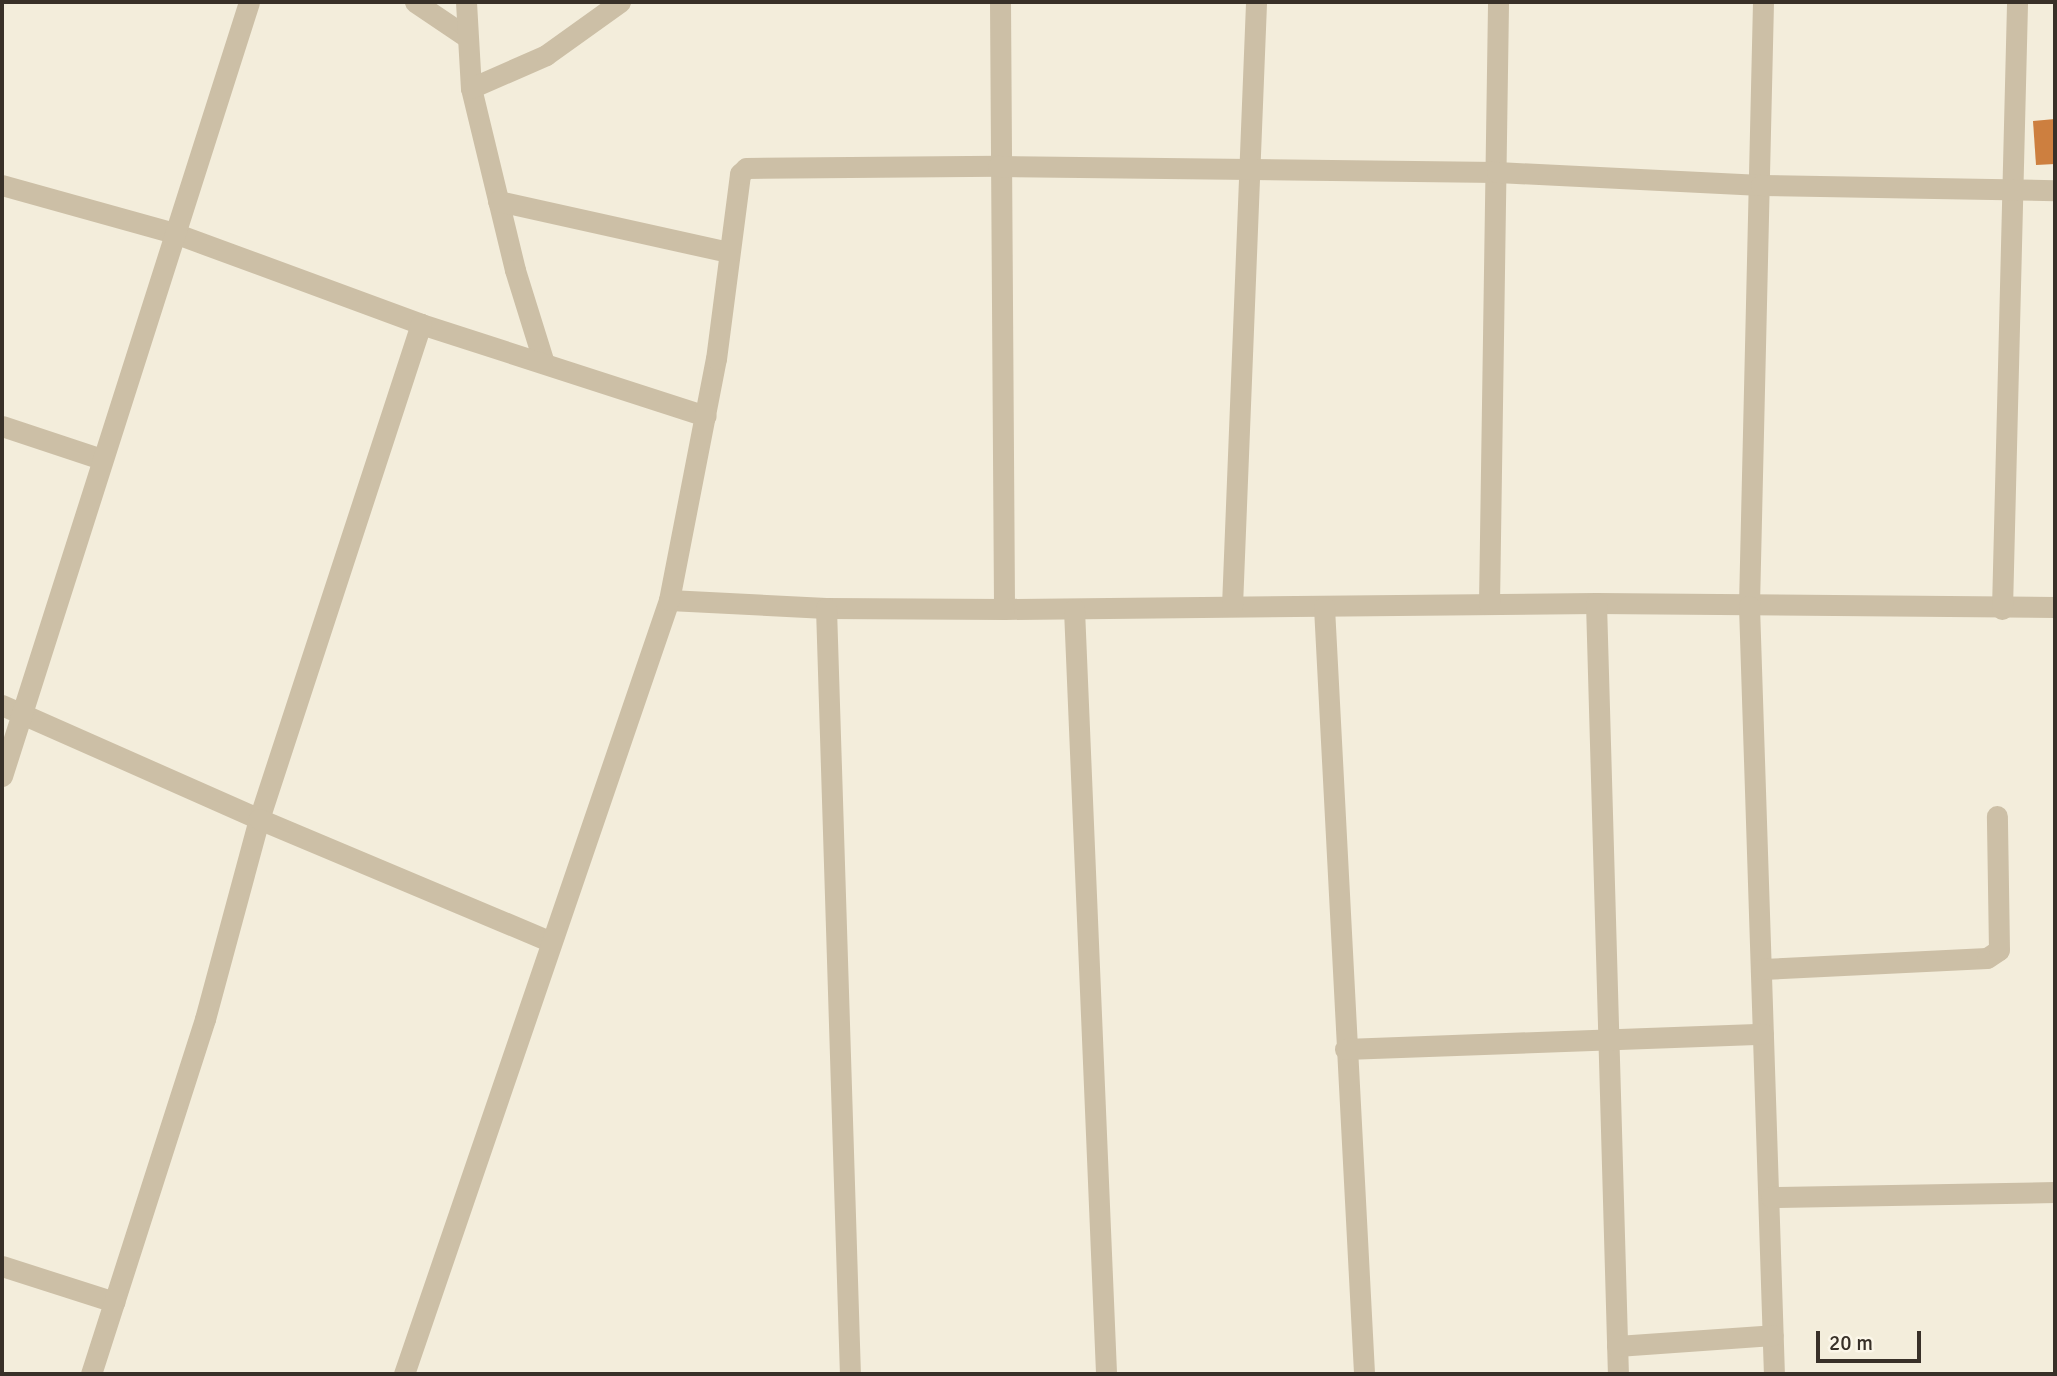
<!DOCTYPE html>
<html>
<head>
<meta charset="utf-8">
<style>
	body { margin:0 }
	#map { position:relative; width:2057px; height:1376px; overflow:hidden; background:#f3eddb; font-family:Signika,sans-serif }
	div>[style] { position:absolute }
	.building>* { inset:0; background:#cd7f3f }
	.street>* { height:21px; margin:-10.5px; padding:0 10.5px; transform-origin:10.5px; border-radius:10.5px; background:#ccbfa6 }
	span { translate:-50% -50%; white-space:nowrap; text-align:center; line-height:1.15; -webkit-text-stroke:5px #fbf6e8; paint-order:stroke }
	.frame { position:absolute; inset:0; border:4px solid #383028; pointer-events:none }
	.scale { position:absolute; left:1816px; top:1331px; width:105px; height:32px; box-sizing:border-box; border:4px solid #383028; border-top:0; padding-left:9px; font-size:21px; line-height:24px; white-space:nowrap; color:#383028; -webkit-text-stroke:5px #fbf6e8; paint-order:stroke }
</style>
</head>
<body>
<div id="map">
	<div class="building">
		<div style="clip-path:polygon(2055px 119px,2055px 164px,2036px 165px,2033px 121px)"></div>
	</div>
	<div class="street">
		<div style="left:415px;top:2px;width:59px;rotate:34deg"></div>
		<div style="left:466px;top:2px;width:86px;rotate:86.7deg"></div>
		<div style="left:471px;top:88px;width:187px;rotate:76.4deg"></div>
		<div style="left:515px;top:270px;width:97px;rotate:72.7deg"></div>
		<div style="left:1000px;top:2px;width:607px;rotate:89.62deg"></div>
		<div style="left:1004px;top:609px;width:592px;rotate:-0.58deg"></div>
		<div style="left:1596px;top:603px;width:459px;rotate:0.5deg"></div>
		<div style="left:1763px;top:2px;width:604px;rotate:91.33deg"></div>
		<div style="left:1749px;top:606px;width:768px;rotate:88.14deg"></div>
		<div style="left:471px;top:88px;width:82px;rotate:-23.7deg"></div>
		<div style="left:546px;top:55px;width:91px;rotate:-35.6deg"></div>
		<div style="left:2px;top:185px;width:182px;rotate:15.6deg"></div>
		<div style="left:177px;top:234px;width:260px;rotate:20.2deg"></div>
		<div style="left:421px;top:324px;width:299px;rotate:17.9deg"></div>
		<div style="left:498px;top:201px;width:236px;rotate:12.5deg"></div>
		<div style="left:2px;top:426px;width:104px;rotate:18.4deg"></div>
		<div style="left:669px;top:600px;width:157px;rotate:2.9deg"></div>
		<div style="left:826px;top:608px;width:178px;rotate:0.3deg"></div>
		<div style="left:1596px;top:603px;width:771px;rotate:88.37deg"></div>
		<div style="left:1489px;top:604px;width:602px;rotate:-89.14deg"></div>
		<div style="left:1232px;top:606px;width:604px;rotate:-87.72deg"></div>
		<div style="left:1324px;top:607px;width:768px;rotate:87.01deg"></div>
		<div style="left:826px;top:608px;width:766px;rotate:88.21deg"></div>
		<div style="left:1074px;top:609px;width:766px;rotate:87.6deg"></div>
		<div style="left:2002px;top:609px;width:607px;rotate:-88.58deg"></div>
		<div style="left:2px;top:705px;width:281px;rotate:23.9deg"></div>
		<div style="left:259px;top:819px;width:521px;rotate:-71.88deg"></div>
		<div style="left:2px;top:776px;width:812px;rotate:-72.3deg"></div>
		<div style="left:1762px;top:969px;width:225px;rotate:-2.8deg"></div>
		<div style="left:1987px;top:958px;width:14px;rotate:-34deg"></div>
		<div style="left:1999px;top:950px;width:134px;rotate:-90.9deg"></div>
		<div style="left:1345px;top:1049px;width:418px;rotate:-2.1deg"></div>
		<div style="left:1771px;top:1197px;width:284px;rotate:-1deg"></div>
		<div style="left:2px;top:1266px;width:118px;rotate:17.8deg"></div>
		<div style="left:1617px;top:1346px;width:156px;rotate:-4deg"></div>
		<div style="left:91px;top:1374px;width:373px;rotate:-72.2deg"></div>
		<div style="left:205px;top:1019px;width:207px;rotate:-74.9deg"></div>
		<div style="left:259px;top:819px;width:315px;rotate:22.8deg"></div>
		<div style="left:404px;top:1374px;width:818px;rotate:-71.1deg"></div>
		<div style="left:669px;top:600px;width:246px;rotate:-79deg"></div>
		<div style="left:716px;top:359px;width:187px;rotate:-82.6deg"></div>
		<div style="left:740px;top:174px;width:8px;rotate:-45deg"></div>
		<div style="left:746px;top:168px;width:252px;rotate:-0.5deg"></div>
		<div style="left:998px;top:166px;width:499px;rotate:0.7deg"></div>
		<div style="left:1497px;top:172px;width:264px;rotate:2.8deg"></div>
		<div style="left:1761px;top:185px;width:294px;rotate:1deg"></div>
	</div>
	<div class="frame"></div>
	<div class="scale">20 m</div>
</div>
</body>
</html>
